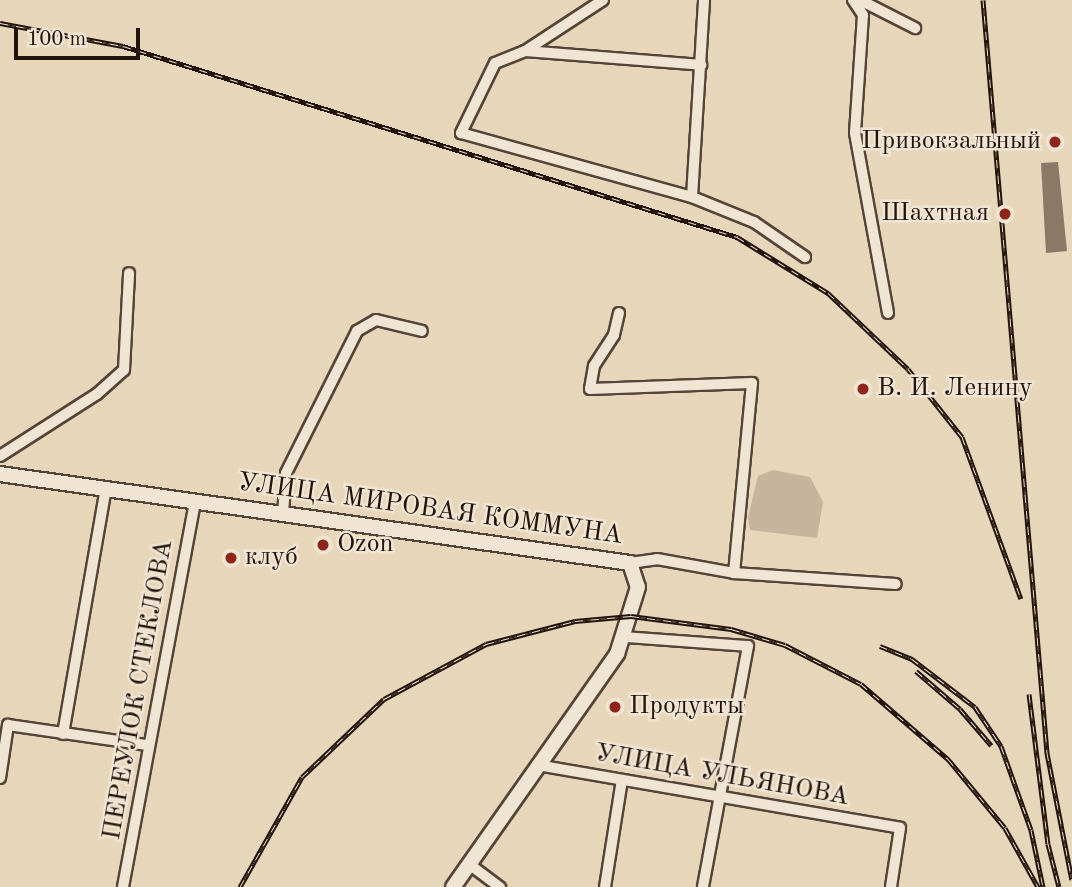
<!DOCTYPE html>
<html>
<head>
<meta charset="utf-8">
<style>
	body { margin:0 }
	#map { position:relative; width:1072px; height:887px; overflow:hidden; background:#e8d6ba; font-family:"Old Standard TT",serif }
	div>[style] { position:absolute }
	.green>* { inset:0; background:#c6b59c }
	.building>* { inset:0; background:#897966 }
	.roads { filter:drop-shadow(2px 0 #544437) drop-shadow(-2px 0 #544437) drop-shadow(0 2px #544437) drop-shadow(0 -2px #544437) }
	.street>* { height:10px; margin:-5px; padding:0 5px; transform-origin:5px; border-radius:5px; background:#f0e4d2 }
	.secondary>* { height:14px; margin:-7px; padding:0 7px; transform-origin:7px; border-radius:7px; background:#f0e4d2 }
	.rail>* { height:5px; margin-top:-2.5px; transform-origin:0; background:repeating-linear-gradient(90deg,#f0e4d2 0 8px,#22140b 0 16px); box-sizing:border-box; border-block:2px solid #22140b }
	.dots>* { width:19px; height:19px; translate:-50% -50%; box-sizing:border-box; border:4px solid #f0e4d2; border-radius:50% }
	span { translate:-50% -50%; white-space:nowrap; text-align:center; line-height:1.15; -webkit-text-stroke:5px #f0e4d2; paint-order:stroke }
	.poi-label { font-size:26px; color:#22140b }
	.right { translate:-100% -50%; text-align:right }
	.left { translate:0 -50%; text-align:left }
	.street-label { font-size:26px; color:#22140b }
	.scale { position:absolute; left:14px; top:28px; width:126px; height:32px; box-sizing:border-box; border:4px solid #22140b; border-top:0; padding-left:9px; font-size:21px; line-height:24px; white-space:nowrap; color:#22140b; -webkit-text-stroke:5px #f0e4d2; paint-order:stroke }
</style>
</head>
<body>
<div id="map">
	<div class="green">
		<div style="clip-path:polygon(773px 470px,810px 477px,823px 502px,817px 538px,750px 530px,748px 517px,758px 476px)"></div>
	</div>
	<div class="building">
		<div style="clip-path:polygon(1058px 162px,1067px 251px,1046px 253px,1041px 163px)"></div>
	</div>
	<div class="roads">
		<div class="street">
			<div style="left:603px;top:0;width:93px;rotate:146.8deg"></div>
			<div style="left:525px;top:51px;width:32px;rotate:158deg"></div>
			<div style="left:495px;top:63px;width:78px;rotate:115.9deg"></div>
			<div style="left:461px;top:133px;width:240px;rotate:15.5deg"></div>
			<div style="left:692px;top:197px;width:67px;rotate:22deg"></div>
			<div style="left:754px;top:222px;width:62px;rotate:34.5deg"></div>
			<div style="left:853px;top:0;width:18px;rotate:56deg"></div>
			<div style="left:863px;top:15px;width:118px;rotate:93.9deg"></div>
			<div style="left:855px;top:133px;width:183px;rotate:79.6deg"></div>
			<div style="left:860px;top:0;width:62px;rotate:27deg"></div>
			<div style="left:525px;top:51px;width:177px;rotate:4.5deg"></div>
			<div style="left:692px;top:197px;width:197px;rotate:-86.5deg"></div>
			<div style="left:619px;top:313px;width:23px;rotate:103deg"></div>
			<div style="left:614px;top:335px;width:37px;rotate:123deg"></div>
			<div style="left:594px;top:366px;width:23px;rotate:100deg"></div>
			<div style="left:590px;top:389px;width:162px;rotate:-2.1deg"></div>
			<div style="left:752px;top:383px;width:191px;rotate:95.4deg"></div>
			<div style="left:0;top:456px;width:115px;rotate:-32.6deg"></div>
			<div style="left:97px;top:394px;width:36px;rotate:-42deg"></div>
			<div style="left:124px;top:370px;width:97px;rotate:-87deg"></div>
			<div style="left:283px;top:514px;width:41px;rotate:-85.8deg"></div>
			<div style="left:286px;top:473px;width:159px;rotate:-63.4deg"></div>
			<div style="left:357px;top:331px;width:22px;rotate:-30deg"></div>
			<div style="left:376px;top:320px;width:47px;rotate:13.4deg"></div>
			<div style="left:630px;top:563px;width:27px;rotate:-8deg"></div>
			<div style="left:657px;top:559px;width:78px;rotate:10.3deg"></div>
			<div style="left:734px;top:573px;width:162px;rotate:3.9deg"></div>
			<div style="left:625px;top:637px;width:123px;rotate:4.2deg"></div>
			<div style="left:748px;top:646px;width:245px;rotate:100.6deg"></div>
			<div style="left:63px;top:734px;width:250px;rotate:-80.1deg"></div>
			<div style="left:537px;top:765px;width:368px;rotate:9.8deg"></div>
			<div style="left:900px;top:828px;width:60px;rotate:98.7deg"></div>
			<div style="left:0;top:778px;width:54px;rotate:-81.4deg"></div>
			<div style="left:8px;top:725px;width:139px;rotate:8.2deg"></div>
			<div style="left:469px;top:864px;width:39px;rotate:37deg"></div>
			<div style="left:123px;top:887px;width:393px;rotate:-79.4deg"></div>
			<div style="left:605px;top:887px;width:108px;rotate:-81deg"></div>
		</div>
		<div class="secondary">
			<div style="left:0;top:474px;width:636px;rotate:8.04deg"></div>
			<div style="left:630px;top:563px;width:25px;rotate:72deg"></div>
			<div style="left:638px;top:587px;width:70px;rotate:107.4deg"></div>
			<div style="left:617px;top:654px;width:285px;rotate:125.1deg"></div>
		</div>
	</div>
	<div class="rail">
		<div style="left:983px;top:0;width:756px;rotate:85.14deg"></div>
		<div style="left:1047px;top:753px;width:129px;rotate:78.9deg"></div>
		<div style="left:0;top:23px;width:125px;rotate:10.6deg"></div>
		<div style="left:123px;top:46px;width:643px;rotate:17.28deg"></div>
		<div style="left:737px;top:237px;width:107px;rotate:31.6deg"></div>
		<div style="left:828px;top:293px;width:110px;rotate:43.5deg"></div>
		<div style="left:908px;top:369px;width:87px;rotate:51.5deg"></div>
		<div style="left:962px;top:437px;width:172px;rotate:70deg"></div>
		<div style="left:880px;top:646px;width:35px;rotate:22deg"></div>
		<div style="left:912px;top:659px;width:79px;rotate:37.3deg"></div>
		<div style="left:975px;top:707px;width:47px;rotate:56.3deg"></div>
		<div style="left:1001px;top:746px;width:89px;rotate:70.3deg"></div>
		<div style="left:1031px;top:830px;width:58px;rotate:78.1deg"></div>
		<div style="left:916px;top:671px;width:58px;rotate:40.8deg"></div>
		<div style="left:960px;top:709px;width:48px;rotate:49.3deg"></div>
		<div style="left:1029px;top:694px;width:151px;rotate:82.8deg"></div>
		<div style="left:1048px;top:844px;width:44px;rotate:75.7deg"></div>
		<div style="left:240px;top:887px;width:126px;rotate:-60.6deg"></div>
		<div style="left:302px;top:777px;width:113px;rotate:-43.6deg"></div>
		<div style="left:384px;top:699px;width:116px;rotate:-28.3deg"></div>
		<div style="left:486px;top:644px;width:92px;rotate:-14.5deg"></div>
		<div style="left:575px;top:621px;width:56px;rotate:-5.1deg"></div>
		<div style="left:631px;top:616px;width:101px;rotate:7.4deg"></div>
		<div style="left:731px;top:629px;width:56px;rotate:16.5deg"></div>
		<div style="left:785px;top:645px;width:85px;rotate:27.2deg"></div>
		<div style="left:861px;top:684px;width:115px;rotate:40.8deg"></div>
		<div style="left:948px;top:759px;width:89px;rotate:50.4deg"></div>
		<div style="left:1005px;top:828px;width:68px;rotate:60.8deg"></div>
	</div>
	<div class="dots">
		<div style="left:1055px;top:142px;background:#8f2418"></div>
		<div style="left:1005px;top:214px;background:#8f2418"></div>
		<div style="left:863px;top:389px;background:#8f2418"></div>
		<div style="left:323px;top:545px;background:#8f2418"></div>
		<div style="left:231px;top:558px;background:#8f2418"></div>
		<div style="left:615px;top:707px;background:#8f2418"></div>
	</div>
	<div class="poi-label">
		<span class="right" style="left:1041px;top:142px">Привокзальный</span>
		<span class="right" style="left:989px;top:214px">Шахтная</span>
		<span class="left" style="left:877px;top:389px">В. И. Ленину</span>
		<span class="left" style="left:337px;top:545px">Ozon</span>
		<span class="left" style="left:245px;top:558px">клуб</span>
		<span class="left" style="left:629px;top:707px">Продукты</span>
	</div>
	<div class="street-label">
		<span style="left:430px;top:510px;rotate:8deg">УЛИЦА МИРОВАЯ КОММУНА</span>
		<span style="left:139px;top:690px;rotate:-80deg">ПЕРЕУЛОК СТЕКЛОВА</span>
		<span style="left:722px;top:776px;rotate:10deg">УЛИЦА УЛЬЯНОВА</span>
	</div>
	<div class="scale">100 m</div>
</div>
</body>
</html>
